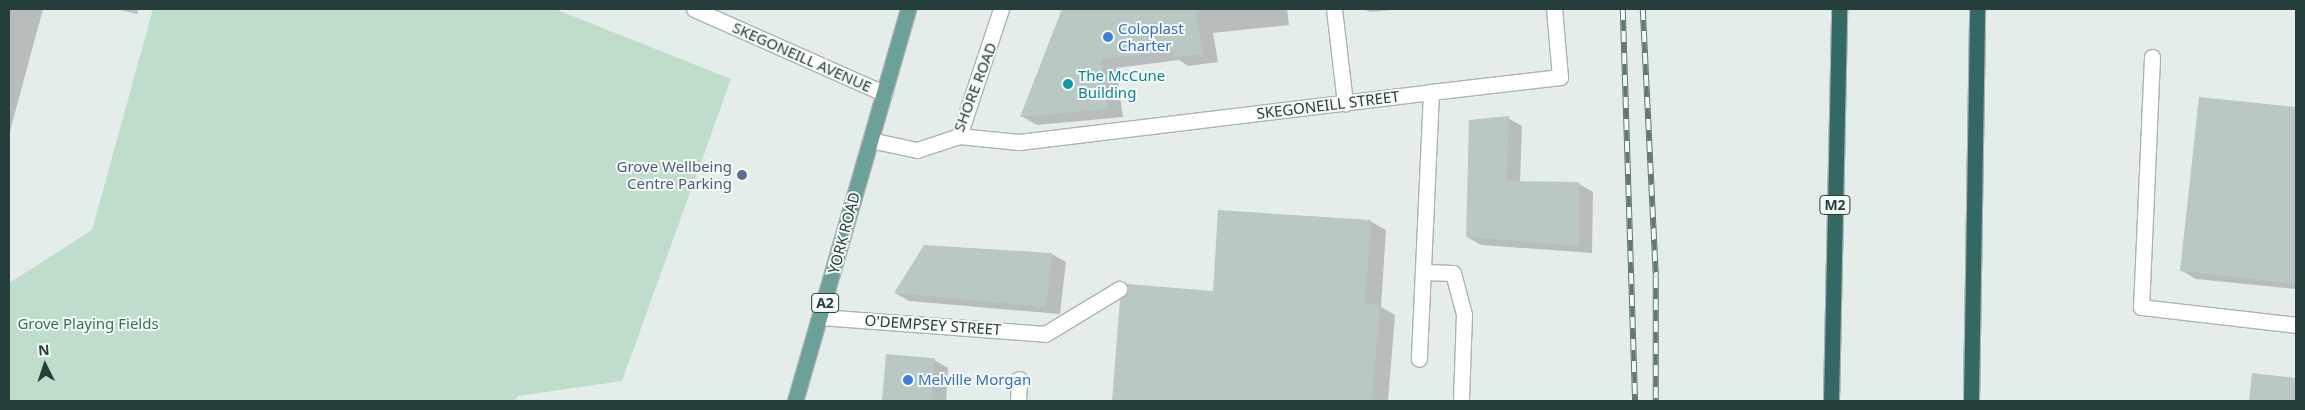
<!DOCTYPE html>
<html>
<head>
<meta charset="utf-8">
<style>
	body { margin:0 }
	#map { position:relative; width:2305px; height:410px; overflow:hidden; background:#e5edeb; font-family:"Noto Sans",sans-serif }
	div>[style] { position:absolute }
	.green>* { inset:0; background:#bfddcb }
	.shadow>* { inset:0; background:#0003 }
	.building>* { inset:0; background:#bac8c4; transform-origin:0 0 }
	.roads { filter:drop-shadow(1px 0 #a8b5b3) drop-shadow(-1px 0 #a8b5b3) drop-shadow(0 1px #a8b5b3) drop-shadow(0 -1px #a8b5b3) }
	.minor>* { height:15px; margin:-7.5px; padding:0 7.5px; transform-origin:7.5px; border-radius:7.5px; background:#fff }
	.major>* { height:15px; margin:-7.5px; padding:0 7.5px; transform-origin:7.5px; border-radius:7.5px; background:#6ca099 }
	.highway>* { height:15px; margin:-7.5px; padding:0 7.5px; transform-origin:7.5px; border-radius:7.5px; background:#336865 }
	.rail>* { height:5.5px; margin-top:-2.75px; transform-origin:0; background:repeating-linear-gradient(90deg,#f5faf8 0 11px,#607976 0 22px); box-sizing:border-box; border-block:1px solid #607976 }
	.dots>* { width:14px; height:14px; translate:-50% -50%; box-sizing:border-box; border:2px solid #f5faf8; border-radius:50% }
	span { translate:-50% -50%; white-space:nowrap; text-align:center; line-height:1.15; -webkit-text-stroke:4px #f5faf8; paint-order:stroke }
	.shield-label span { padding:1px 4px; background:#f5faf8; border:1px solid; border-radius:4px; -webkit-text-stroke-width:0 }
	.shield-label { font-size:14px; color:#253e3b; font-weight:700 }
	.shop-label { font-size:15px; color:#366cbe }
	.left { translate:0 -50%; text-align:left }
	.street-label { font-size:15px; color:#253e3b }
	.culture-label { font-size:15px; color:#0d838f }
	.service-label { font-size:15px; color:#4e5e75 }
	.right { translate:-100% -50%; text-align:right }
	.park-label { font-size:15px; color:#327254 }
	.frame { position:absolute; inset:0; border:10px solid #253e3b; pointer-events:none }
	.north { position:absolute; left:20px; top:340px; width:50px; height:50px; -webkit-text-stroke:4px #f5faf8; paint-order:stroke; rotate:356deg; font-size:14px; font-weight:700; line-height:20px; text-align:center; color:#253e3b }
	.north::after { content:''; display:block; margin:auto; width:18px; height:22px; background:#253e3b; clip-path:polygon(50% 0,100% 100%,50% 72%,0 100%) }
</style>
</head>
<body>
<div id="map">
	<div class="green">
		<div style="clip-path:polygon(153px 9px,555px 9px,731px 79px,622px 381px,518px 396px,515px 401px,9px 401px,9px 283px,92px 230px)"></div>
	</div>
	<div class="shadow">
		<div style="clip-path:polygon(9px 9px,43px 9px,9px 135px)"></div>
		<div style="clip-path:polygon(117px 9px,138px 9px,137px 14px)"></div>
		<div style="clip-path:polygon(1063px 9px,1287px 9px,1289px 25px,1213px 33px,1218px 62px,1188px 66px,1179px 60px,1116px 68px,1123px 117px,1037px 125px,1021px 116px)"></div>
		<div style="clip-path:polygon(1363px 9px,1401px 9px,1370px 12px)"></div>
		<div style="clip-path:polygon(2200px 98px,2296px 109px,2296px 289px,2196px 279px,2182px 271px)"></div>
		<div style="clip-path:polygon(1508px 118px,1522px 126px,1520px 182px,1579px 184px,1593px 192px,1592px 253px,1481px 245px,1467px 237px)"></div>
		<div style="clip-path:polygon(1370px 221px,1386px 230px,1381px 307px,1395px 315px,1388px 401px,1116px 401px,1122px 300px,1214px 292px)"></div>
		<div style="clip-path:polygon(925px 247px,1052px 254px,1066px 262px,1060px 314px,909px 301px,895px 293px)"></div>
		<div style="clip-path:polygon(887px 356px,934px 360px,948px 368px,946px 401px,883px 401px)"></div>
		<div style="clip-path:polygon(2253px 374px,2296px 379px,2296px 401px,2250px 401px)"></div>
	</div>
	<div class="building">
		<div style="clip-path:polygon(1062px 9px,1195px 9px,1203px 54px,1172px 57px,1172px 51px,1101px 59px,1108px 109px,1020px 117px)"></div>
		<div style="clip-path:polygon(2199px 97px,2296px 107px,2296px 284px,2180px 271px)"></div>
		<div style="clip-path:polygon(1509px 116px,1506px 181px,1579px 182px,1579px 246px,1466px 237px,1469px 120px)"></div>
		<div style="clip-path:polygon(1218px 210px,1371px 220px,1365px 304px,1380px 305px,1372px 401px,1112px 401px,1120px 299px,1127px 293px,1127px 284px,1213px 291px)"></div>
		<div style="clip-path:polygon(924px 245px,1052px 253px,1046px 307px,894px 293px)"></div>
		<div style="left:886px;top:354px;width:49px;height:47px;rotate:5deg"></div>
		<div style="clip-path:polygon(2252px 373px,2296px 378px,2296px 401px,2249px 401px)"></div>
	</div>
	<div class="roads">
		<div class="minor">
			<div style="left:694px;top:9px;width:208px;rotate:23.9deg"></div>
			<div style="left:1334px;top:9px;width:95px;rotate:83.3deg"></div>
			<div style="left:2152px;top:57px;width:250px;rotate:92.5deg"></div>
			<div style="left:2141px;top:307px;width:156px;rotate:6.6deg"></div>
			<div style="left:1431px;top:92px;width:130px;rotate:-6.6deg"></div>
			<div style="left:1560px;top:77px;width:68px;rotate:-95deg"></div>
			<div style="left:959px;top:136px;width:60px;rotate:5.7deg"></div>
			<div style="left:1019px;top:142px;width:415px;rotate:-6.9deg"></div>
			<div style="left:1431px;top:92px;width:267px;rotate:92.6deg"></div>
			<div style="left:870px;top:140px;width:48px;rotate:12deg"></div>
			<div style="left:917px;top:150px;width:44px;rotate:-18.4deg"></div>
			<div style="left:959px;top:136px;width:134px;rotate:-71.7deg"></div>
			<div style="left:1423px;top:272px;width:30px;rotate:2deg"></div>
			<div style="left:1453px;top:273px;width:42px;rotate:75deg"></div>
			<div style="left:1464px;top:314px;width:87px;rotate:92deg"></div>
			<div style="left:821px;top:317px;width:225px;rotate:4.3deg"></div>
			<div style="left:1045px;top:334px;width:87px;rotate:-31.3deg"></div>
			<div style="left:1018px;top:401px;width:22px;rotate:-87deg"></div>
		</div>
		<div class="major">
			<div style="left:795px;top:401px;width:408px;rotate:-73.9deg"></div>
		</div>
		<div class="highway">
			<div style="left:1831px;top:401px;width:392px;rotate:-88.8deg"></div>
			<div style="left:1971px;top:401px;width:392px;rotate:-89.1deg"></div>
		</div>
	</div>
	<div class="rail">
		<div style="left:1623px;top:9px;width:392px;rotate:88.2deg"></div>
		<div style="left:1643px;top:9px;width:268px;rotate:87.2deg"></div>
		<div style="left:1656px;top:277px;width:124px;rotate:90deg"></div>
	</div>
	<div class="dots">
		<div style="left:1108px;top:37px;background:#3f7fe0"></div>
		<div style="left:1068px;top:84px;background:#0f9aa8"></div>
		<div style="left:742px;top:175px;background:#5c6f8a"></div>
		<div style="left:908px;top:380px;background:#3f7fe0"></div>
	</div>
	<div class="shield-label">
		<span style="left:1835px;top:205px">M2</span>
		<span style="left:825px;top:303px">A2</span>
	</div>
	<div class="shop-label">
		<span class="left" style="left:1118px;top:37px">Coloplast<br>Charter</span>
		<span class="left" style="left:918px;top:380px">Melville Morgan</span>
	</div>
	<div class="street-label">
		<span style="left:802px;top:57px;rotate:24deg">SKEGONEILL AVENUE</span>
		<span style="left:975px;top:87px;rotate:-69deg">SHORE ROAD</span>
		<span style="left:1328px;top:105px;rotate:-7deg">SKEGONEILL STREET</span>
		<span style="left:844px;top:233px;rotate:-75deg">YORK ROAD</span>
		<span style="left:933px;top:325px;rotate:4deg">O'DEMPSEY STREET</span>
	</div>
	<div class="culture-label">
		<span class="left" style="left:1078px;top:84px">The McCune<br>Building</span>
	</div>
	<div class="service-label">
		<span class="right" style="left:732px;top:175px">Grove Wellbeing<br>Centre Parking</span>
	</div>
	<div class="park-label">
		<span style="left:88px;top:324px">Grove Playing Fields</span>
	</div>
	<div class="frame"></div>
	<div class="north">N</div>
</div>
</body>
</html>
